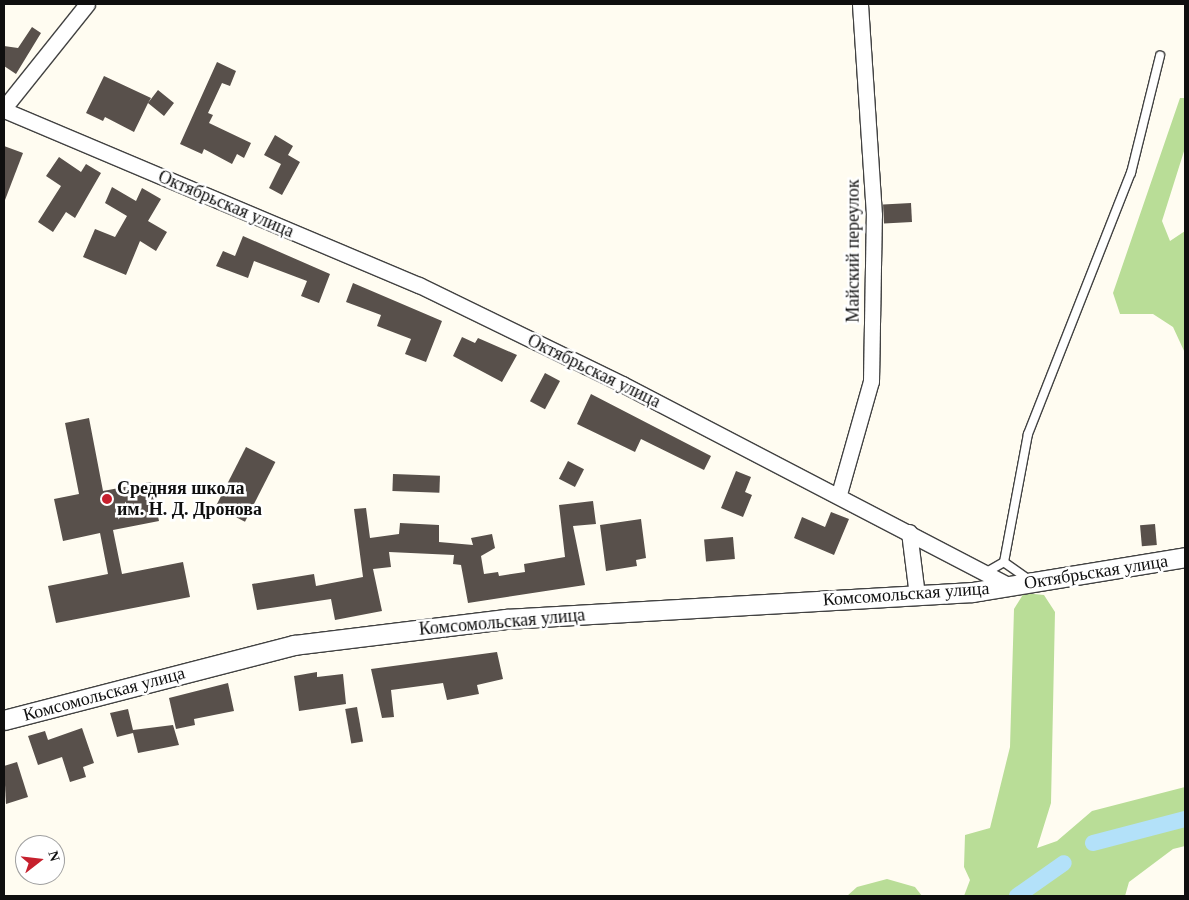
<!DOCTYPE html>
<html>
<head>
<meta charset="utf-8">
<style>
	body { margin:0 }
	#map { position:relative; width:1189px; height:900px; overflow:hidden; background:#fffcf1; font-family:Georgia,serif }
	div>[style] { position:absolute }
	.forest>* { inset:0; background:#b9dd97 }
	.canal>* { height:16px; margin:-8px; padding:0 8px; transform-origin:8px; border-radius:8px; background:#b3e1f9 }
	.building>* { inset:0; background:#58504b; transform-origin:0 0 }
	.roads { filter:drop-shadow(1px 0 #424242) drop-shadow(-1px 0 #424242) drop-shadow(0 1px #424242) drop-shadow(0 -1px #424242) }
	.service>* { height:8px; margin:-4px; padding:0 4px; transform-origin:4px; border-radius:4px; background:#fff }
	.minor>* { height:15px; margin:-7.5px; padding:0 7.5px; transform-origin:7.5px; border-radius:7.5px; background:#fff }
	.tertiary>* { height:19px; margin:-9.5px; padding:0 9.5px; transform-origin:9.5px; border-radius:9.5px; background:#fff }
	.dots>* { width:14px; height:14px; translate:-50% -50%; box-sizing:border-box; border:2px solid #fff; border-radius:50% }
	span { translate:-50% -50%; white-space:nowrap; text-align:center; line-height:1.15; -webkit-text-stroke:5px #fff; paint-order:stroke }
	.street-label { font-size:18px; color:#0f0f0f }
	.poi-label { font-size:18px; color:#0f0f0f; font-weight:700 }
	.left { translate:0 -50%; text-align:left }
	.frame { position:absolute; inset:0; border:5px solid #0f0f0f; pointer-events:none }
	.north { position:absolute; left:15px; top:835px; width:50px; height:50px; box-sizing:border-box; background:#fff; border:1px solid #9f9f9f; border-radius:50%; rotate:74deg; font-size:14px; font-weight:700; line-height:20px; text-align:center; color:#0f0f0f }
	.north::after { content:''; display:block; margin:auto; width:18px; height:22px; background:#c6202d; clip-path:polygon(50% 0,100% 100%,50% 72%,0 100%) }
</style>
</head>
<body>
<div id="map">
	<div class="forest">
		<div style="clip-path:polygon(1180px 98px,1185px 98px,1185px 148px,1162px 221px,1170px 241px,1185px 231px,1185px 353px,1173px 327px,1153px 314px,1120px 314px,1113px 293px)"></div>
		<div style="clip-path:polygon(1024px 593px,1044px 595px,1055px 612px,1051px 803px,1037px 848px,1057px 841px,1092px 811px,1185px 787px,1185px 846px,1173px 849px,1129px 882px,1125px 896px,964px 896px,970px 880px,964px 867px,965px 835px,990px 828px,1010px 747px,1014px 609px)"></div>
		<div style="clip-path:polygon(887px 879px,915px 887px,922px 896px,847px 896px,857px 887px)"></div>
	</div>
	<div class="canal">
		<div style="left:1093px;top:843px;width:95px;rotate:-14.6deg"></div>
		<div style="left:1017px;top:896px;width:57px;rotate:-35.1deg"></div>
	</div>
	<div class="building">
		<div style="clip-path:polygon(32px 27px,41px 33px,16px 74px,4px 66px,4px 46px,18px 48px)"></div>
		<div style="clip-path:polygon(217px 62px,236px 71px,230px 86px,222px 83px,208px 113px,213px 115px,209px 123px,251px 143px,244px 158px,237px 154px,232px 164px,204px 149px,202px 154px,180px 144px)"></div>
		<div style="clip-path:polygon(104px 76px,151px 98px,148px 103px,158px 90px,174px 103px,164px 116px,148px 103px,134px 132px,105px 117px,103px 121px,86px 113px)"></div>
		<div style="clip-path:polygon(275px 135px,293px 146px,288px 155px,300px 162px,282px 195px,269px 188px,281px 164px,264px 155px)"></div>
		<div style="clip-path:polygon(4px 146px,23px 153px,5px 200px,4px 200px)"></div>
		<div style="clip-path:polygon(59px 157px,81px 172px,86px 164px,101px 173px,75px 218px,66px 212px,53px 232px,38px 222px,61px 186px,46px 176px)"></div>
		<div style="clip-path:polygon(112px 187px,136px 201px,142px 188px,161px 199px,148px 221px,167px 232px,156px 251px,140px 241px,126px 275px,83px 257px,95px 229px,115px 237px,127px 216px,105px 203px)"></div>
		<div style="left:911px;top:203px;width:19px;height:28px;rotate:87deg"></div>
		<div style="clip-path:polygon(243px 236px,330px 274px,319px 303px,301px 296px,307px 281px,254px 261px,248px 278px,216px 266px,223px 251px,235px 256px)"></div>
		<div style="clip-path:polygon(353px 283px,442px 321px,426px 362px,405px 354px,411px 339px,377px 326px,381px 315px,346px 302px)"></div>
		<div style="clip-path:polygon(462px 337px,475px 343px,478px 338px,517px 355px,502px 382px,453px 356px)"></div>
		<div style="left:545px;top:373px;width:17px;height:32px;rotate:28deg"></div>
		<div style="clip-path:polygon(591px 394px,711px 456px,704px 470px,641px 439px,635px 452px,577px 424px)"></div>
		<div style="clip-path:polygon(89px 418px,103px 491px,151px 482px,159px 521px,113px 530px,122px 574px,183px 562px,190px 597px,56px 623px,48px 586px,108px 574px,100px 533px,63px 541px,54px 499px,79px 494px,65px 423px)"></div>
		<div style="left:246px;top:447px;width:33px;height:67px;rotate:27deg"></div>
		<div style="left:568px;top:461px;width:18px;height:20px;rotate:27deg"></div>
		<div style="clip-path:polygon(736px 471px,751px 477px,745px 492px,752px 495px,743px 517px,721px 508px)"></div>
		<div style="left:393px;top:474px;width:47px;height:17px;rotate:2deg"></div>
		<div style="clip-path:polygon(593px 501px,596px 524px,573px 526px,585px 585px,468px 603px,461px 565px,453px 564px,454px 555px,389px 552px,391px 567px,373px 569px,382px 611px,335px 620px,331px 599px,257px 610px,252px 584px,314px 574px,316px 586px,363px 577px,354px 509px,366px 508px,370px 538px,399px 534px,400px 523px,439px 525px,439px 542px,473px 545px,471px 538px,492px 534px,495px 548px,481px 556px,484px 574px,498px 572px,499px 576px,525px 572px,524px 564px,565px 557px,559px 505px)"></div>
		<div style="clip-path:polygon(831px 512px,849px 519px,834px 555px,794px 538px,802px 517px,825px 527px)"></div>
		<div style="clip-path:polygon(641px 519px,646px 558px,636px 560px,637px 566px,606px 571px,600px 525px)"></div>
		<div style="left:1155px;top:524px;width:21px;height:15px;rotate:85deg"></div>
		<div style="left:733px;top:537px;width:22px;height:29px;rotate:85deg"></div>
		<div style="clip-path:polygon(497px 652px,503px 679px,477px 685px,479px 694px,447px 700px,443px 683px,391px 690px,394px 717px,382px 718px,371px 669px)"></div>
		<div style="clip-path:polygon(317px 672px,317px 677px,343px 674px,346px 704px,299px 711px,294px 676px)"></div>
		<div style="clip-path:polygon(228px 683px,234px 711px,194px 719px,195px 725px,176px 729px,169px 698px)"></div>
		<div style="left:357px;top:707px;width:35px;height:12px;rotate:80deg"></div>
		<div style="clip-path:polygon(128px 709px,133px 730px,173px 725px,179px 745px,138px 753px,133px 733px,117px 737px,110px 713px)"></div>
		<div style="clip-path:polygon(82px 728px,94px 763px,83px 767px,86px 777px,70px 782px,62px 757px,38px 765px,28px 736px,45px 731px,48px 740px)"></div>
		<div style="clip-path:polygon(17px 762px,28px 797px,6px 804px,4px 766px)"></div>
	</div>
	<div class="roads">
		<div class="service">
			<div style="left:985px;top:573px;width:22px;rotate:-30deg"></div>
			<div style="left:1028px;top:579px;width:29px;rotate:-145deg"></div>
			<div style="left:1004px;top:562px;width:130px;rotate:-79.4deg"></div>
			<div style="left:1028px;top:434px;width:281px;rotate:-68.5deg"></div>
			<div style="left:1131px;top:173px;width:121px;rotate:-76.1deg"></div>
		</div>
		<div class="minor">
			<div style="left:4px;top:108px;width:133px;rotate:-51.4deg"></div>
			<div style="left:4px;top:110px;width:450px;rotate:22.9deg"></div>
			<div style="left:419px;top:285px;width:226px;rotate:26deg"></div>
			<div style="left:622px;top:384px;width:437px;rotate:27.5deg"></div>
			<div style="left:839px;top:494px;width:117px;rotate:-74.2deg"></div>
			<div style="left:871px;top:381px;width:166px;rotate:-89deg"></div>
			<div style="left:874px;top:215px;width:211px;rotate:-93.8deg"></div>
			<div style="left:909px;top:532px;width:64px;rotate:82.8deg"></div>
		</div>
		<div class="tertiary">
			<div style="left:4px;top:720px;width:300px;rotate:-14.5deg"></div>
			<div style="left:294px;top:645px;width:214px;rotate:-7deg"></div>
			<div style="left:506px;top:619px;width:467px;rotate:-3.3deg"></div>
			<div style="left:972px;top:592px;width:216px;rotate:-9.3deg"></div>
		</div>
	</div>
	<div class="dots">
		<div style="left:107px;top:499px;background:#c6202d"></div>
	</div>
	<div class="street-label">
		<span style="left:226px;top:204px;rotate:23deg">Октябрьская улица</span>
		<span style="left:853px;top:251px;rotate:-90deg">Майский переулок</span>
		<span style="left:594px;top:371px;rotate:26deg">Октябрьская улица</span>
		<span style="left:1096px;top:572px;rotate:-9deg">Октябрьская улица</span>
		<span style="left:906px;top:594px;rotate:-4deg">Комсомольская улица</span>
		<span style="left:502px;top:622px;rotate:-5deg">Комсомольская улица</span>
		<span style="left:104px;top:694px;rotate:-15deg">Комсомольская улица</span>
	</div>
	<div class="poi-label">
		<span class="left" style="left:117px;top:499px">Средняя школа<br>им. Н. Д. Дронова</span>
	</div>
	<div class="frame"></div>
	<div class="north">N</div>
</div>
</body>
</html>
